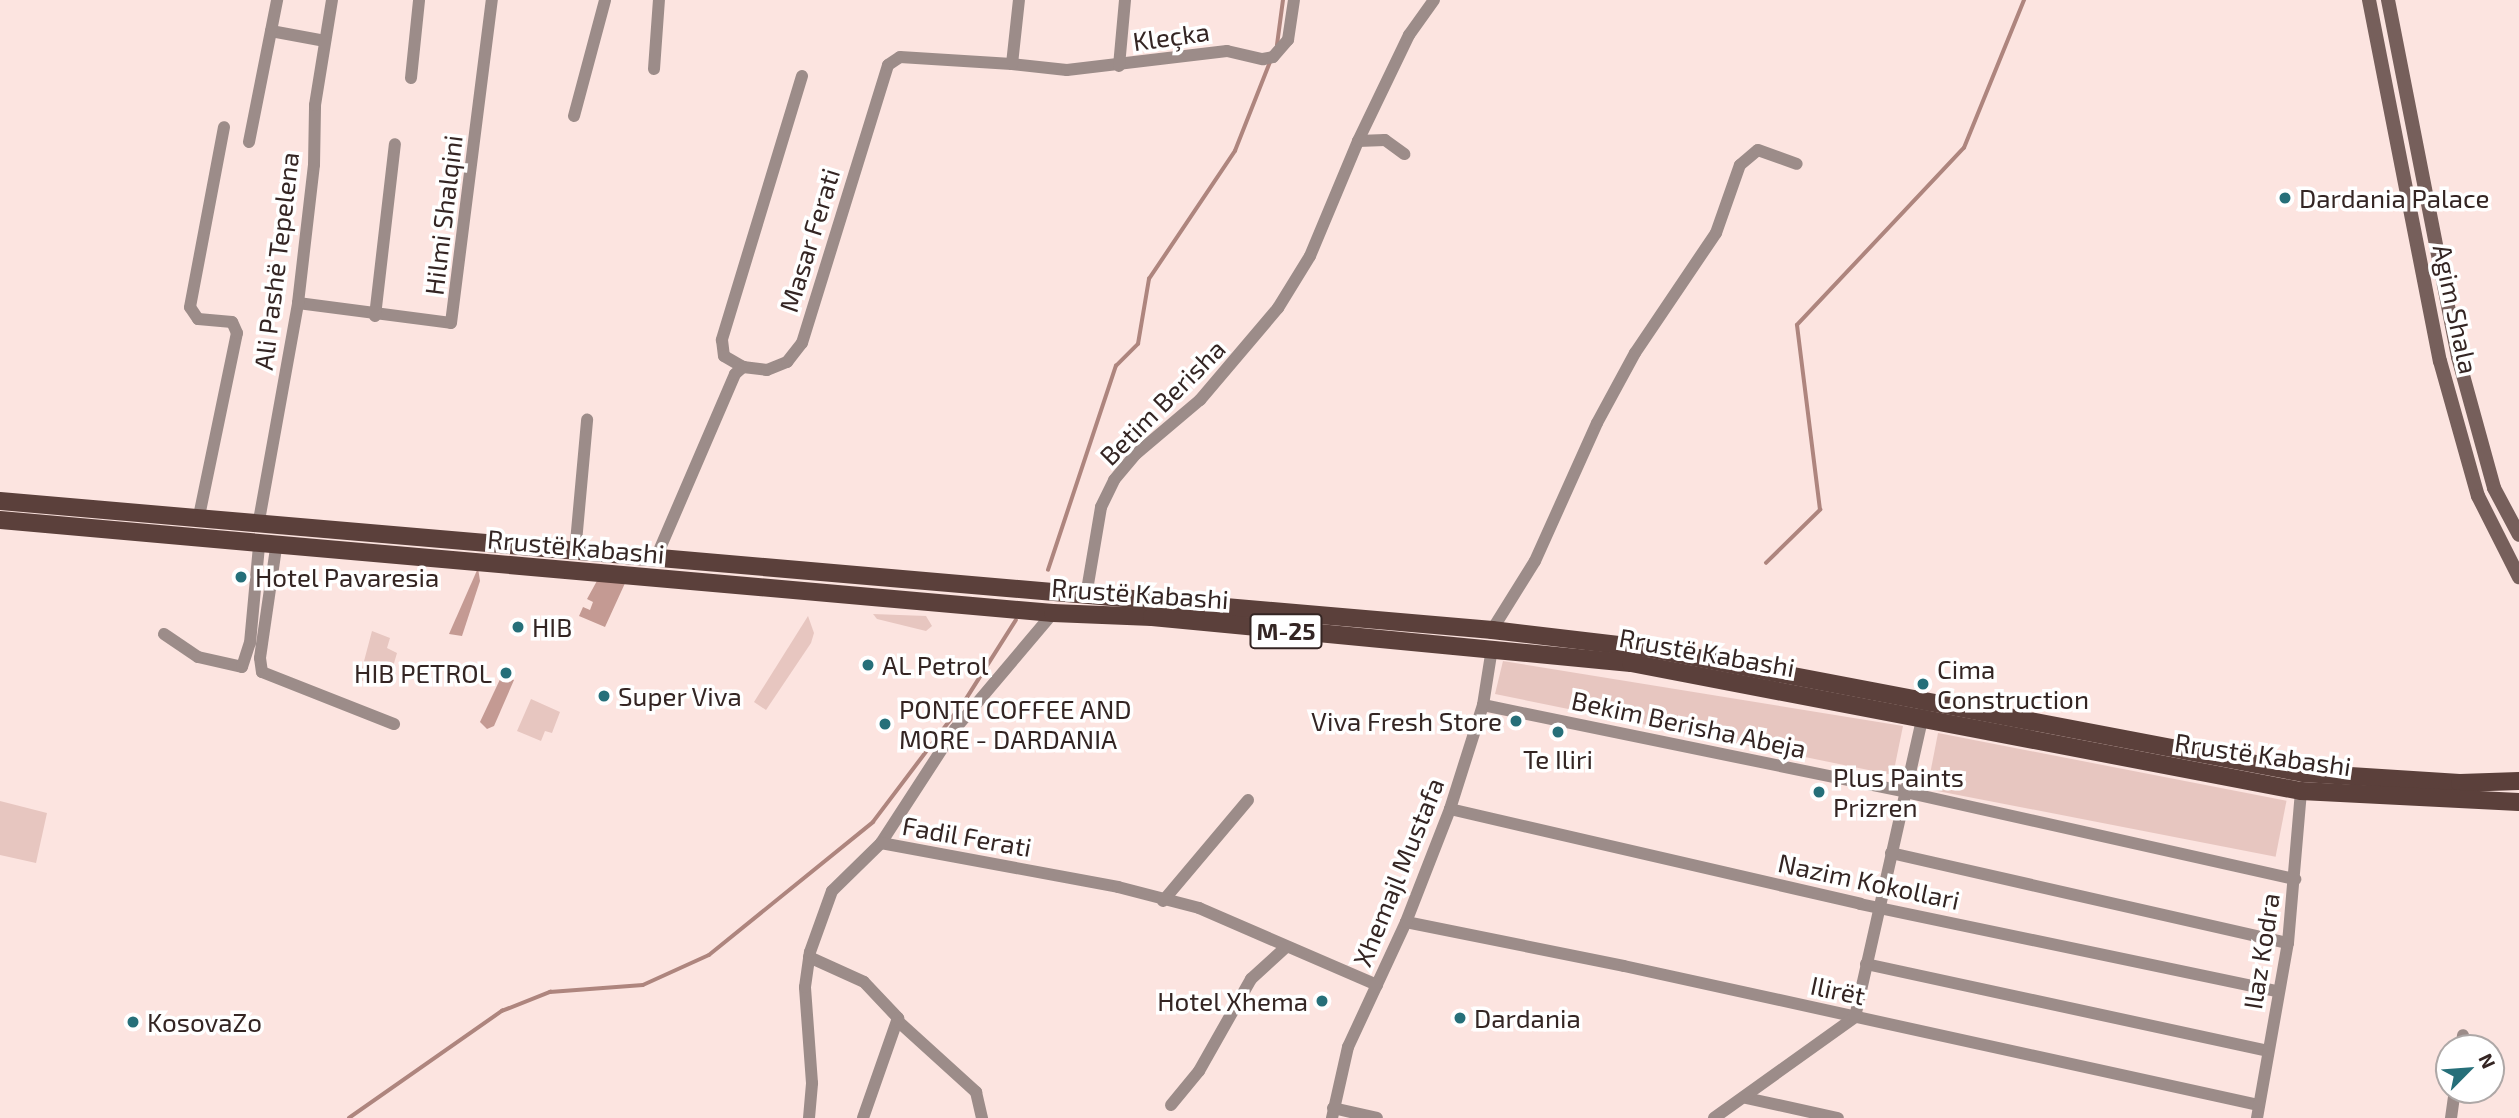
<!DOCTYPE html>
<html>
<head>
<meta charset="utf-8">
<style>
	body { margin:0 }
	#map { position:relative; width:2519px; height:1118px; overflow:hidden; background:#fce4e0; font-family:"Exo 2",sans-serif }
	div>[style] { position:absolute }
	.green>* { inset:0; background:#e7c6c0; transform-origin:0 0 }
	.forest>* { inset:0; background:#c49a93 }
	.stream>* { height:3.5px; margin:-1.75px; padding:0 1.75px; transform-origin:1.75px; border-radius:1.75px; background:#ae857e }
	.minor>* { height:12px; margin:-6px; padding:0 6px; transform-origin:6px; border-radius:6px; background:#9c8c89 }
	.secondary>* { height:14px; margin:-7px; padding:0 7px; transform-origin:7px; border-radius:7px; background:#765f5b }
	.primary>* { height:18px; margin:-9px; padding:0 9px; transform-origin:9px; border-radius:9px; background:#5b403b }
	.dots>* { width:19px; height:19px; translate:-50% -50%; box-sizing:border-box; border:4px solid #fff; border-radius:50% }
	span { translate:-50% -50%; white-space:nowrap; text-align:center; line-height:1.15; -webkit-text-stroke:7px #fff; paint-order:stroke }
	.shield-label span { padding:2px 5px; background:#fff; border:2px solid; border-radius:5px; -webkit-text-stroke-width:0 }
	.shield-label { font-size:24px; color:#342523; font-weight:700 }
	.street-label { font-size:26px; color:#342523 }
	.poi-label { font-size:26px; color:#342523 }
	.left { translate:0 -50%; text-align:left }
	.right { translate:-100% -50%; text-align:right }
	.north { position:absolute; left:2435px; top:1034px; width:70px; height:70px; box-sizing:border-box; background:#fff; border:2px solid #aea8a7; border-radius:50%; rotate:65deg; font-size:19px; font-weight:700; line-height:28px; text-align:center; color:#342523 }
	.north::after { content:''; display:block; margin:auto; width:24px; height:32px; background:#266f79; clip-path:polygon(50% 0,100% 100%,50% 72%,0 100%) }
</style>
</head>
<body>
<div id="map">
	<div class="green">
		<div style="clip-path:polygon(873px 614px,926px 616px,932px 626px,926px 631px,877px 619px)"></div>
		<div style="clip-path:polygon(808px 616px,814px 633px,811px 643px,766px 710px,754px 702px)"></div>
		<div style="clip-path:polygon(372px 631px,390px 638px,387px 648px,397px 653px,387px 687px,359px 680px)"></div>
		<div style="clip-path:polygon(1503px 661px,1903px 726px,1893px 775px,1495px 694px)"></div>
		<div style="clip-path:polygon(531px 699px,560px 712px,552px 733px,545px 731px,541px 741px,517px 731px)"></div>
		<div style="left:1938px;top:733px;width:355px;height:57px;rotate:11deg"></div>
		<div style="clip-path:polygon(0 801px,47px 813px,36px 863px,0 855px)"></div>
	</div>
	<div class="forest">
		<div style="clip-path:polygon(478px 568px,480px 581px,462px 636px,449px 634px)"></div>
		<div style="clip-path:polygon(598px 579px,626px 581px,605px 627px,579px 616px,583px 607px,590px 610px,593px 602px,587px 599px)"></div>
		<div style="clip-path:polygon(502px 675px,514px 680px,494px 726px,487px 729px,480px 722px)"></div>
	</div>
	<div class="stream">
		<div style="left:1277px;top:45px;width:45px;rotate:-82.4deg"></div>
		<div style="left:1766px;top:563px;width:76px;rotate:-44.5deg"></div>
		<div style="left:1820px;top:510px;width:186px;rotate:-97.1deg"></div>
		<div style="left:1797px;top:325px;width:243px;rotate:-46.7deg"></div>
		<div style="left:1964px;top:148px;width:160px;rotate:-67.9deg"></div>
		<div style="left:1048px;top:570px;width:215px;rotate:-71.6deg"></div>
		<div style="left:1116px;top:366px;width:31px;rotate:-45deg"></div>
		<div style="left:1138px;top:344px;width:66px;rotate:-80.4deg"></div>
		<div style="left:1149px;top:279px;width:154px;rotate:-56.1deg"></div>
		<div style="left:1235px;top:151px;width:96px;rotate:-68.5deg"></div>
		<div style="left:349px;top:1118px;width:187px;rotate:-35deg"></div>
		<div style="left:502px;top:1011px;width:52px;rotate:-21.6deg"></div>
		<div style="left:550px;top:992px;width:93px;rotate:-4.3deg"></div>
		<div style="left:643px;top:985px;width:72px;rotate:-24.4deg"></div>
		<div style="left:709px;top:955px;width:211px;rotate:-39deg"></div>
		<div style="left:873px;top:822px;width:154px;rotate:-52.9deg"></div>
		<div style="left:966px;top:699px;width:93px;rotate:-57.7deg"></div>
	</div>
	<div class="minor">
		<div style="left:271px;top:31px;width:55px;rotate:10.5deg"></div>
		<div style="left:1012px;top:64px;width:55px;rotate:6.2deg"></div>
		<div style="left:1067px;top:70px;width:161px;rotate:-6.8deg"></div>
		<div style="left:1227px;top:51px;width:37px;rotate:13deg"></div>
		<div style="left:1263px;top:59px;width:10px;rotate:-11deg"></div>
		<div style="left:1273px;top:57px;width:23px;rotate:-49deg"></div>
		<div style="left:1288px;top:40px;width:40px;rotate:-81.5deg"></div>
		<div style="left:1119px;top:66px;width:66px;rotate:-84.8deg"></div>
		<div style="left:654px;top:69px;width:69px;rotate:-85.9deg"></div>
		<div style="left:802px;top:76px;width:276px;rotate:106.9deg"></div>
		<div style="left:722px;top:340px;width:16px;rotate:83deg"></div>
		<div style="left:724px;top:356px;width:22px;rotate:30deg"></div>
		<div style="left:743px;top:367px;width:24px;rotate:7deg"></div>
		<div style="left:767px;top:370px;width:22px;rotate:-22deg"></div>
		<div style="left:787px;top:362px;width:24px;rotate:-52deg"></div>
		<div style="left:802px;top:343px;width:291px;rotate:-72.8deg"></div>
		<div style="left:888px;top:65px;width:14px;rotate:-34deg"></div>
		<div style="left:900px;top:57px;width:112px;rotate:3.6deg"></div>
		<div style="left:1012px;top:64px;width:64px;rotate:-83.8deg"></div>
		<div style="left:411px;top:78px;width:78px;rotate:-84.1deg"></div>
		<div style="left:574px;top:116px;width:120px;rotate:-75deg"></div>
		<div style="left:1358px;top:141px;width:118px;rotate:-64.3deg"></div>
		<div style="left:1409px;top:35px;width:43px;rotate:-54.5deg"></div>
		<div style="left:249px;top:142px;width:145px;rotate:-78.8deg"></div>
		<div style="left:298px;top:303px;width:154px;rotate:7.4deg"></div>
		<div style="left:451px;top:323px;width:326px;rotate:-82.8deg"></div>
		<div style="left:375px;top:316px;width:173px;rotate:-83.4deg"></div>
		<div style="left:198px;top:521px;width:192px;rotate:-78.3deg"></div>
		<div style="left:237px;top:333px;width:12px;rotate:-114deg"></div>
		<div style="left:232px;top:322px;width:34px;rotate:-175deg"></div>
		<div style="left:198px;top:319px;width:14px;rotate:-124deg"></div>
		<div style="left:190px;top:307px;width:183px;rotate:-79.3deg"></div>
		<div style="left:258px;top:526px;width:227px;rotate:-79.8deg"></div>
		<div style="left:298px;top:303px;width:139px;rotate:-83.4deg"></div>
		<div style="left:314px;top:165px;width:60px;rotate:-89deg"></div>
		<div style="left:315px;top:105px;width:106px;rotate:-80.8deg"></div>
		<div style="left:276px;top:548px;width:111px;rotate:98.3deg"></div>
		<div style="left:260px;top:658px;width:14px;rotate:82deg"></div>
		<div style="left:262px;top:672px;width:142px;rotate:21.5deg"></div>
		<div style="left:575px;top:553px;width:134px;rotate:-84.8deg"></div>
		<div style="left:655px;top:560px;width:202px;rotate:-66.7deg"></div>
		<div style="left:735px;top:374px;width:11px;rotate:-41deg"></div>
		<div style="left:1086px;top:596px;width:90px;rotate:-80.4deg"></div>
		<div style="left:1101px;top:507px;width:30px;rotate:-64deg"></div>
		<div style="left:1114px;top:480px;width:34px;rotate:-50deg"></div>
		<div style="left:1136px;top:454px;width:84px;rotate:-40.2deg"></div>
		<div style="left:1200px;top:400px;width:121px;rotate:-49.7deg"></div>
		<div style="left:1278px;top:308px;width:61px;rotate:-58.4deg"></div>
		<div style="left:1310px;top:256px;width:125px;rotate:-67.3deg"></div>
		<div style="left:1358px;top:141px;width:27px;rotate:-2deg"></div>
		<div style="left:1385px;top:140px;width:24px;rotate:36deg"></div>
		<div style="left:1492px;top:630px;width:81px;rotate:-58.1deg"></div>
		<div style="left:1535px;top:561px;width:151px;rotate:-65.8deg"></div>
		<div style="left:1597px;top:423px;width:80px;rotate:-61.5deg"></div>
		<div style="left:1635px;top:353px;width:145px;rotate:-56deg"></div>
		<div style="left:1716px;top:233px;width:72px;rotate:-70.6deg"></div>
		<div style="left:1740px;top:165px;width:23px;rotate:-40deg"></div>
		<div style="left:1758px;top:150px;width:41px;rotate:19.7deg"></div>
		<div style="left:164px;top:634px;width:41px;rotate:34.1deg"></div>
		<div style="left:198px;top:657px;width:45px;rotate:12.8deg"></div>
		<div style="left:242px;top:667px;width:25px;rotate:-72deg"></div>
		<div style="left:250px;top:643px;width:97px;rotate:-84.7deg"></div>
		<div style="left:1483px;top:705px;width:431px;rotate:11.6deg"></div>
		<div style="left:1905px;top:792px;width:400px;rotate:12.6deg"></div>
		<div style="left:1450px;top:809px;width:421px;rotate:13deg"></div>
		<div style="left:1860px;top:904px;width:427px;rotate:11.8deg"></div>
		<div style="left:881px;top:843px;width:136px;rotate:-57deg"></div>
		<div style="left:955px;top:729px;width:152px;rotate:-49.8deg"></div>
		<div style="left:1891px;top:853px;width:407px;rotate:12.8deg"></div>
		<div style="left:1163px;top:901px;width:132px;rotate:-49.9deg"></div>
		<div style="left:1406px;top:922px;width:222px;rotate:11.4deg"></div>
		<div style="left:1624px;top:966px;width:650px;rotate:12.35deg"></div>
		<div style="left:809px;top:957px;width:60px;rotate:24.4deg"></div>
		<div style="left:864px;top:982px;width:50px;rotate:46.6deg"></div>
		<div style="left:898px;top:1018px;width:106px;rotate:109.3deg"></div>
		<div style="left:1866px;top:964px;width:411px;rotate:12.2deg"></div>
		<div style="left:900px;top:1023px;width:103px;rotate:42.2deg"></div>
		<div style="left:976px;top:1092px;width:27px;rotate:77deg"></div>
		<div style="left:2461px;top:1048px;width:13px;rotate:-81deg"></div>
		<div style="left:1746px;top:1098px;width:94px;rotate:12.3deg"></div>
		<div style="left:1171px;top:1105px;width:44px;rotate:-50.5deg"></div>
		<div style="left:1199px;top:1071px;width:106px;rotate:-60.5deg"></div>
		<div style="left:1251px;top:979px;width:47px;rotate:-42.4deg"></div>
		<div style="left:1333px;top:1108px;width:45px;rotate:12.8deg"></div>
		<div style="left:809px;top:1118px;width:35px;rotate:-85deg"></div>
		<div style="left:812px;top:1083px;width:96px;rotate:-94.2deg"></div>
		<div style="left:805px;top:987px;width:35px;rotate:-82deg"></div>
		<div style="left:810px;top:952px;width:65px;rotate:-70.2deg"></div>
		<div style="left:832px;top:891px;width:69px;rotate:-44.4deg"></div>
		<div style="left:881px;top:843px;width:241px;rotate:10.5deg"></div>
		<div style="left:1118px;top:887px;width:84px;rotate:14.5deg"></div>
		<div style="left:1199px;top:908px;width:194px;rotate:23.4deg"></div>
		<div style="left:1332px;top:1118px;width:73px;rotate:-77.3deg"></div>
		<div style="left:1348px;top:1047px;width:138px;rotate:-65.1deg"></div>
		<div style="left:1406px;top:922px;width:121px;rotate:-68.7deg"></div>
		<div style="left:1450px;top:809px;width:109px;rotate:-72.4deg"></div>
		<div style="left:1483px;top:705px;width:58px;rotate:-81deg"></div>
		<div style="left:1714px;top:1118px;width:173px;rotate:-35.6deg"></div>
		<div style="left:1855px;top:1017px;width:313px;rotate:-77.3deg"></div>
		<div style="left:2257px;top:1118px;width:178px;rotate:-80deg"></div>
		<div style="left:2288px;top:943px;width:153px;rotate:-85.1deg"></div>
		<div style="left:2451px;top:1118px;width:28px;rotate:-82deg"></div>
	</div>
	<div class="secondary">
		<div style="left:2369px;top:0;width:368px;rotate:78.9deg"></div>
		<div style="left:2440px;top:361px;width:140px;rotate:74.3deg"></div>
		<div style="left:2478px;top:496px;width:91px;rotate:63.2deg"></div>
		<div style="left:2388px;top:0;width:364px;rotate:78.9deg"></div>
		<div style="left:2458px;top:357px;width:136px;rotate:74.6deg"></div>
		<div style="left:2494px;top:488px;width:53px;rotate:62deg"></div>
	</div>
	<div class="primary">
		<div style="left:0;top:501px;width:1498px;rotate:4.94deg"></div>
		<div style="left:1492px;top:630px;width:155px;rotate:6.7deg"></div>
		<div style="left:1646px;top:648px;width:669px;rotate:10.77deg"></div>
		<div style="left:2303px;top:773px;width:157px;rotate:3.6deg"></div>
		<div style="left:2460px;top:783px;width:59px;rotate:-1.9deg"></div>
		<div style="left:0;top:520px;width:1057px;rotate:5.05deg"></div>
		<div style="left:1053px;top:613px;width:99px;rotate:2.3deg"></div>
		<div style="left:1152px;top:617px;width:481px;rotate:5.5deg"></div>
		<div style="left:1631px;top:663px;width:682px;rotate:10.82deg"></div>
		<div style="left:2301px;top:791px;width:218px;rotate:2.9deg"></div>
	</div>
	<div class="dots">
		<div style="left:2285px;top:198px;background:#266f79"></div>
		<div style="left:241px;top:577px;background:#266f79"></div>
		<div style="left:518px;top:627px;background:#266f79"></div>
		<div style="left:868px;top:665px;background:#266f79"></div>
		<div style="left:506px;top:673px;background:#266f79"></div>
		<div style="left:1923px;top:684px;background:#266f79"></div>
		<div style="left:604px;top:696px;background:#266f79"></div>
		<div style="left:1516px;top:721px;background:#266f79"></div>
		<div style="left:885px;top:724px;background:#266f79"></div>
		<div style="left:1558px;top:732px;background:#266f79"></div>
		<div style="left:1819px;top:792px;background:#266f79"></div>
		<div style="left:1322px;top:1001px;background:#266f79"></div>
		<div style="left:1460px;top:1018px;background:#266f79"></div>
		<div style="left:133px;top:1022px;background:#266f79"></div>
	</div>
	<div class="shield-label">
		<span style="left:1286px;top:631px">M-25</span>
	</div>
	<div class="street-label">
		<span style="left:1171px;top:36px;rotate:-8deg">Kleçka</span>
		<span style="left:443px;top:215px;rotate:-83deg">Hilmi Shalqini</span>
		<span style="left:809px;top:240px;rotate:-73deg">Masar Ferati</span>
		<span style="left:276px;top:261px;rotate:-83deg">Ali Pashë Tepelena</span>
		<span style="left:2456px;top:309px;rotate:78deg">Agim Shala</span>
		<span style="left:1162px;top:402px;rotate:-45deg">Betim Berisha</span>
		<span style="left:576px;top:546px;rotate:5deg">Rrustë Kabashi</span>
		<span style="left:1140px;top:593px;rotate:4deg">Rrustë Kabashi</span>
		<span style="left:1707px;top:652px;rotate:10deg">Rrustë Kabashi</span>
		<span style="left:1689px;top:724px;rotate:12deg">Bekim Berisha Abeja</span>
		<span style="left:2263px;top:754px;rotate:8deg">Rrustë Kabashi</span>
		<span style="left:967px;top:836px;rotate:10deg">Fadil Ferati</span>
		<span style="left:1398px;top:872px;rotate:-68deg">Xhemajl Mustafa</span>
		<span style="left:1869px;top:881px;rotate:12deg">Nazim Kokollari</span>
		<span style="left:2261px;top:951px;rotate:-81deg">Ilaz Kodra</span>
		<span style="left:1838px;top:990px;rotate:12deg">Ilirët</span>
	</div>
	<div class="poi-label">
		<span class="left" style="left:2299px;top:198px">Dardania Palace</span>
		<span class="left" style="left:255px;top:577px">Hotel Pavaresia</span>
		<span class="left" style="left:532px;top:627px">HIB</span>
		<span class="left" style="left:882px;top:665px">AL Petrol</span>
		<span class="left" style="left:1937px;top:684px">Cima<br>Construction</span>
		<span class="right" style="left:492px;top:673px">HIB PETROL</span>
		<span class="left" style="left:618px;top:696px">Super Viva</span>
		<span class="left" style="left:899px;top:724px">PONTE COFFEE AND<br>MORE - DARDANIA</span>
		<span class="right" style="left:1502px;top:721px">Viva Fresh Store</span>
		<span style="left:1558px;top:759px">Te Iliri</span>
		<span class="left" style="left:1833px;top:792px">Plus Paints<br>Prizren</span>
		<span class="right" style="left:1308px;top:1001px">Hotel Xhema</span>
		<span class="left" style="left:1474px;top:1018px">Dardania</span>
		<span class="left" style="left:147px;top:1022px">KosovaZo</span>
	</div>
	<div class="north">N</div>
</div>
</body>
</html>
